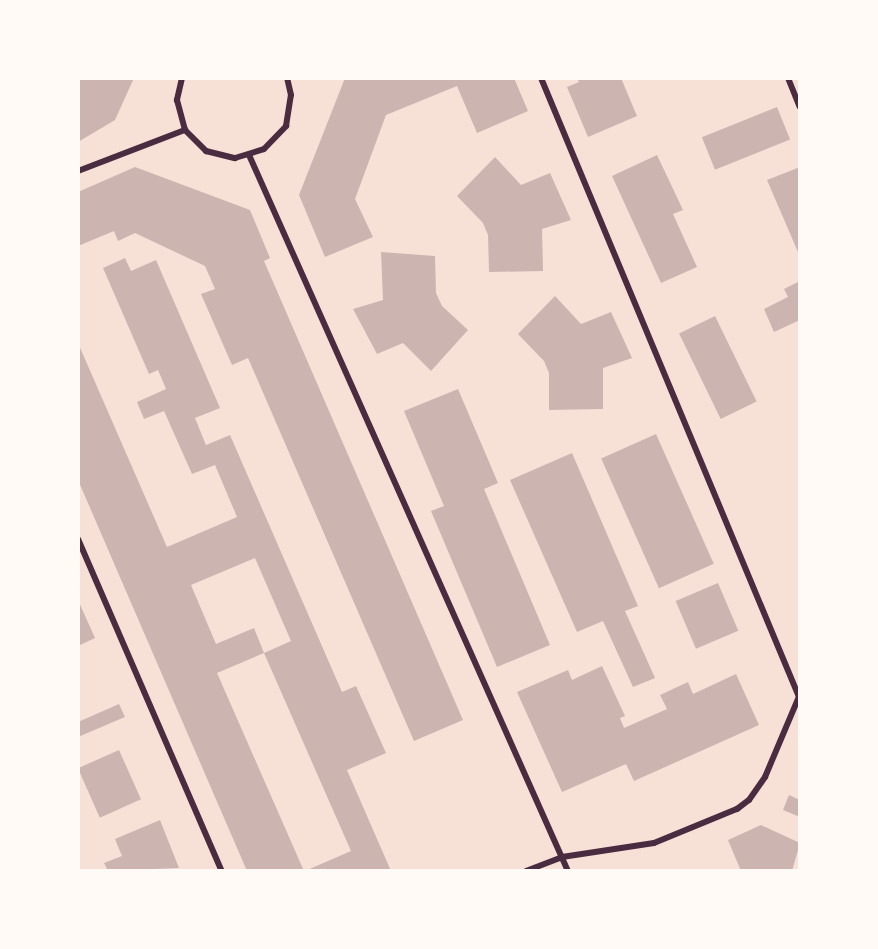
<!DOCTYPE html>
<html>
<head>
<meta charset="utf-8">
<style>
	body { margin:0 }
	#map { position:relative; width:878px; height:949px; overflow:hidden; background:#f7e1d7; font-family:Arial,sans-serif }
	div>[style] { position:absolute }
	.building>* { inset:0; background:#ccb4b1; transform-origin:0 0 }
	.minor>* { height:6px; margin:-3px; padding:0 3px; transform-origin:3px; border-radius:3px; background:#4a2c40 }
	span { translate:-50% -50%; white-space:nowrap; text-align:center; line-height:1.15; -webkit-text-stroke:6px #fffaf5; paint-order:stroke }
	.frame { position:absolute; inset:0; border:80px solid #fffaf5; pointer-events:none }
</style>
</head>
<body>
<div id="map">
	<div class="building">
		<div style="clip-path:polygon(78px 78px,134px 78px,115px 120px,78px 142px)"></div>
		<div style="clip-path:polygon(345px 78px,514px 78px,528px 111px,477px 133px,457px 86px,386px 115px,355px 199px,373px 237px,325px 257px,299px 195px)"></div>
		<div style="clip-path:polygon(577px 78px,621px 78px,637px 116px,588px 137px,567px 87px,579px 82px)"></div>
		<div style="left:777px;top:107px;width:35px;height:81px;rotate:68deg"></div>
		<div style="clip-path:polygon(657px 155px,683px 210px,673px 214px,697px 267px,661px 283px,612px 176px)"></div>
		<div style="clip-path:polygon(495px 157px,521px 185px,550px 173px,571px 220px,542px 229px,543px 271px,489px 272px,488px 235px,483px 223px,457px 196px)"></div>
		<div style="clip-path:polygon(135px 167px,250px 210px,270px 258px,264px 261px,463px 720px,414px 741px,248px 358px,232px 365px,201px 294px,215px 289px,205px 266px,135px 233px,118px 241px,114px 231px,78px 246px,78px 192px)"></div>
		<div style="clip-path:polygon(800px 167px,800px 251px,798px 252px,767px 180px)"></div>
		<div style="clip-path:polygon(381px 252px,435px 256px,436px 293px,442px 306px,468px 330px,431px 371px,403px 343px,377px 354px,353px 309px,383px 300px)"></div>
		<div style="clip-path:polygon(125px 258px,131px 271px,156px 260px,220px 408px,195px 418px,206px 445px,230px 435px,342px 692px,356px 686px,386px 753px,347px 770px,391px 871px,305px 871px,351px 851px,264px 653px,291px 641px,255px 558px,191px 585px,216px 644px,254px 628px,264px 653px,217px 673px,304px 871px,247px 871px,170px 693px,78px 480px,78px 343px,167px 547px,237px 517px,215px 465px,192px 474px,164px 411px,144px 419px,137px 402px,166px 389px,158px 370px,149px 374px,103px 268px)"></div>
		<div style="clip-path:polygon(800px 281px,800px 320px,774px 332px,764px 309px,788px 297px,784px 289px)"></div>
		<div style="clip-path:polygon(555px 296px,581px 324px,611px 312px,632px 358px,603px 368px,603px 409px,549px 410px,549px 373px,544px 361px,518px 334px)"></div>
		<div style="left:715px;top:316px;width:95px;height:40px;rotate:64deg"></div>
		<div style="clip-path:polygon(458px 389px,498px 483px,484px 489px,550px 645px,497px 667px,431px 511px,444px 506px,404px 411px)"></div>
		<div style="left:656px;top:434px;width:142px;height:60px;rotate:66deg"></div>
		<div style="clip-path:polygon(572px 453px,638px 606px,625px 611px,655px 678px,633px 687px,603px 621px,577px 632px,510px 480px)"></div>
		<div style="left:718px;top:583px;width:52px;height:46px;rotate:67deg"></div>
		<div style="clip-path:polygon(78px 600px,95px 638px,78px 646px)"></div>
		<div style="clip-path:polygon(602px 666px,625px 716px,620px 718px,624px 728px,667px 709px,660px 695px,688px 682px,693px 694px,736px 674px,759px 725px,634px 781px,626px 764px,562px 792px,517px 692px,568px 670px,572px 680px)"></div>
		<div style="clip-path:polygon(119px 704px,125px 717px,78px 737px,78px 722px)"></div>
		<div style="left:119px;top:750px;width:54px;height:45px;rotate:66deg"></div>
		<div style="clip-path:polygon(789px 795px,800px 800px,800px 817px,783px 810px)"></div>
		<div style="clip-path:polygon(160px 820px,179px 868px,108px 871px,104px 863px,122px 856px,115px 839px)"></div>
		<div style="clip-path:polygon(761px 825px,800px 843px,792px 871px,741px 871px,728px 840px)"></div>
	</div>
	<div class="minor">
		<div style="left:182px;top:78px;width:23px;rotate:103deg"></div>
		<div style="left:177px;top:100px;width:31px;rotate:75deg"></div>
		<div style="left:185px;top:130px;width:30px;rotate:45deg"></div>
		<div style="left:206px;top:151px;width:30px;rotate:14deg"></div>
		<div style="left:235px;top:158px;width:30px;rotate:-17deg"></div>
		<div style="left:264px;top:149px;width:32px;rotate:-46deg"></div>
		<div style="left:286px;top:126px;width:31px;rotate:-81deg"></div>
		<div style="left:291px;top:95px;width:17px;rotate:-103deg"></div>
		<div style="left:541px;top:78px;width:671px;rotate:67.37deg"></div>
		<div style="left:788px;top:78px;width:31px;rotate:68deg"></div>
		<div style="left:249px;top:155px;width:784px;rotate:65.99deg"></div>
		<div style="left:78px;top:171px;width:115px;rotate:-21deg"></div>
		<div style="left:78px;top:539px;width:362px;rotate:66.6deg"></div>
		<div style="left:526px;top:871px;width:39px;rotate:-21deg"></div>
		<div style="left:562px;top:857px;width:93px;rotate:-8.7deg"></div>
		<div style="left:654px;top:843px;width:90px;rotate:-22.3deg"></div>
		<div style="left:737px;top:809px;width:15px;rotate:-37deg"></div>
		<div style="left:749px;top:800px;width:28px;rotate:-55deg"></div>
		<div style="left:765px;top:777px;width:90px;rotate:-67.1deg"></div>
	</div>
	<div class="frame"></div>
</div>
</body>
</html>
